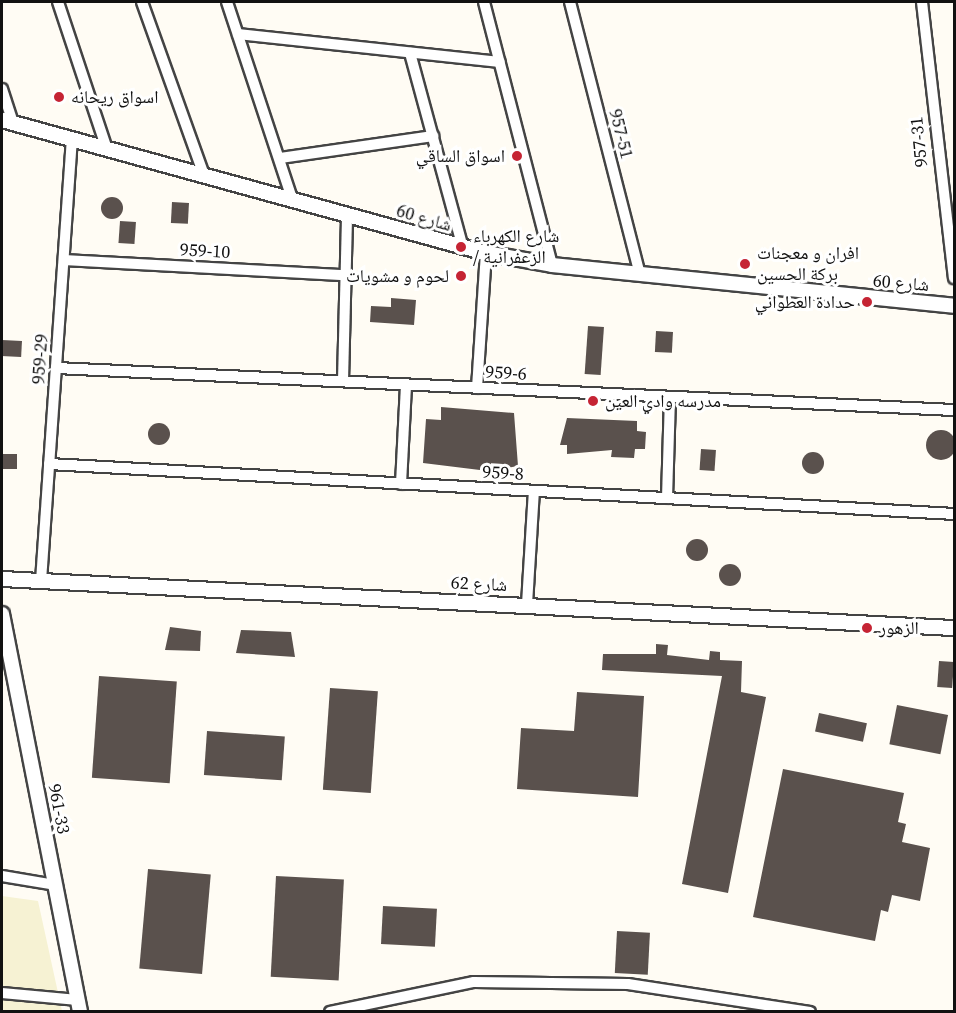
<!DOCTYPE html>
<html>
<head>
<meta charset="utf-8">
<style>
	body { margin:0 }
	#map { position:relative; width:956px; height:1013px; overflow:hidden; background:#fffcf4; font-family:"Source Serif 4","Noto Naskh Arabic",serif }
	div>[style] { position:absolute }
	.farmland>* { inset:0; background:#f6f2d3 }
	.building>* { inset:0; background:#5a514d; transform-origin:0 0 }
	.round { border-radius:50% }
	.roads { filter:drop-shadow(2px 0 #444) drop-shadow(-2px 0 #444) drop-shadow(0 2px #444) drop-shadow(0 -2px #444) }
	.minor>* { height:10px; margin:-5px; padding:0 5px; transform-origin:5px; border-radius:5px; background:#fff }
	.tertiary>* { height:14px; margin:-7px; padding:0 7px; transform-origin:7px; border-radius:7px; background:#fff }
	.dots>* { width:16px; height:16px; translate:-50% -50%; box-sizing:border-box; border:3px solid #fff; border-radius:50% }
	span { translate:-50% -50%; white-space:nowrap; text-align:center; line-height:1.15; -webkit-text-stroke:6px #fff; paint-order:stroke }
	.poi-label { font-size:18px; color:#111 }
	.left { translate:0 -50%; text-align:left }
	.right { translate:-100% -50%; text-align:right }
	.street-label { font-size:18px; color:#111 }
	.frame { position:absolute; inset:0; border:3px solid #111; pointer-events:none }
</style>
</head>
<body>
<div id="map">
	<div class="farmland">
		<div style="clip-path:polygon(2px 896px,38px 901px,62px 1011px,2px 1011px)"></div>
	</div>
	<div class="building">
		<div class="round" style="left:101px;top:197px;width:22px;height:22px"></div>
		<div style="left:172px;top:202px;width:17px;height:21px;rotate:3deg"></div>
		<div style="left:120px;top:221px;width:16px;height:22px;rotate:4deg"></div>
		<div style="clip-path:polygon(391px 298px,416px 300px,414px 325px,370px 322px,371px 306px,391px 307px)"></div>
		<div style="left:588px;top:326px;width:16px;height:48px;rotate:4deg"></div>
		<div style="left:656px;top:331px;width:17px;height:21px;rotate:3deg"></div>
		<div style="left:2px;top:340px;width:20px;height:16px;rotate:3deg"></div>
		<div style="clip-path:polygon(441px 407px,514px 413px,518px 466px,488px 471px,423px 463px,426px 419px,441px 420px)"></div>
		<div style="clip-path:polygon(567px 418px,637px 421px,637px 431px,646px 432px,645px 449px,635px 449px,634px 458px,611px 457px,612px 450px,567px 454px,567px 445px,560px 445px)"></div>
		<div class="round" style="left:148px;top:423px;width:22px;height:22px"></div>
		<div class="round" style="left:926px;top:430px;width:30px;height:30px"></div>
		<div style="left:701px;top:449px;width:15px;height:21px;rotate:4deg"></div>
		<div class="round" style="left:802px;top:452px;width:22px;height:22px"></div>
		<div style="left:2px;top:454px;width:15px;height:15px"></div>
		<div class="round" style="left:686px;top:539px;width:22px;height:22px"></div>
		<div class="round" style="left:719px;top:564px;width:22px;height:22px"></div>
		<div style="clip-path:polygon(170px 627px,201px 631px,200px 651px,165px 650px)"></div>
		<div style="clip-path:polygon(241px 630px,291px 632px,295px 657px,236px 653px)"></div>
		<div style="clip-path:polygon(656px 644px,668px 645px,667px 655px,709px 660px,710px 651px,720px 652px,720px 660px,742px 661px,741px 692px,766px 697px,728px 893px,682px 884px,722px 676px,602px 670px,603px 654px,656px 654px)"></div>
		<div style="left:939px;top:661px;width:15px;height:26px;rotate:4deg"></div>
		<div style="left:99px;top:676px;width:78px;height:102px;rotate:4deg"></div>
		<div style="left:330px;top:688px;width:48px;height:102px;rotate:4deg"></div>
		<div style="clip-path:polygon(577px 692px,644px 696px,638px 797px,517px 789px,521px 728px,574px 731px)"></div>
		<div style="left:897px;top:705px;width:52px;height:40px;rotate:11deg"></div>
		<div style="left:819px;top:713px;width:49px;height:19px;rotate:12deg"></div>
		<div style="left:207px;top:731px;width:78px;height:44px;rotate:4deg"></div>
		<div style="clip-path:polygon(783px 769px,904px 793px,898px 822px,906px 824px,902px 842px,930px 848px,920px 901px,892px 895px,888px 912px,881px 910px,875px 941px,753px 917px)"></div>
		<div style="left:148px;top:869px;width:63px;height:100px;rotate:5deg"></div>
		<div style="left:276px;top:876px;width:68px;height:101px;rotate:3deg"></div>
		<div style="left:383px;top:906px;width:54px;height:38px;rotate:3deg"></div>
		<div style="left:617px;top:931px;width:33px;height:42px;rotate:3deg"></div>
	</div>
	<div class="roads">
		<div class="minor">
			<div style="left:58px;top:2px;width:155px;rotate:71.6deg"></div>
			<div style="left:142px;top:2px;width:184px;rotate:70.3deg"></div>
			<div style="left:227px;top:2px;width:207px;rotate:71.7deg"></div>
			<div style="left:484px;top:2px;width:272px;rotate:75.5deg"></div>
			<div style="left:570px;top:2px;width:282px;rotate:75.6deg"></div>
			<div style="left:922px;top:2px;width:278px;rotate:83.4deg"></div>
			<div style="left:238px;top:34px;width:263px;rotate:6.1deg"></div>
			<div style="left:410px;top:53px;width:202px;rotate:74.8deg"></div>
			<div style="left:2px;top:89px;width:36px;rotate:72deg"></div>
			<div style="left:280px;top:158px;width:155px;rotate:-8.2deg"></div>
			<div style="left:64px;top:260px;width:281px;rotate:3.1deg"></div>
			<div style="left:56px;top:368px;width:899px;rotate:2.68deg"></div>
			<div style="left:343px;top:381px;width:167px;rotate:-88.6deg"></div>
			<div style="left:477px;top:388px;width:135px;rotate:-86.2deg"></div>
			<div style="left:49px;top:464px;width:906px;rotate:3.16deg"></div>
			<div style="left:401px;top:484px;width:100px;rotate:-87.1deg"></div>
			<div style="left:667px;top:498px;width:101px;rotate:-88.3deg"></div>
			<div style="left:41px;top:581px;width:443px;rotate:-86deg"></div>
			<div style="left:527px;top:604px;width:113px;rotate:-86.5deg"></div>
			<div style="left:2px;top:876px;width:55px;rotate:9.5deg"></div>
			<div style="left:2px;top:993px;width:76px;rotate:5.3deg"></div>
			<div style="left:330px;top:1012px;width:147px;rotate:-11.8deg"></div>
			<div style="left:474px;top:982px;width:154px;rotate:0.7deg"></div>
			<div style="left:628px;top:984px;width:184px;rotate:8.7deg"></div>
		</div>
		<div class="tertiary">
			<div style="left:2px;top:120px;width:502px;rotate:15.37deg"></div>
			<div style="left:486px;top:253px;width:67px;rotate:10.3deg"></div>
			<div style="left:552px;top:265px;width:404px;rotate:5.8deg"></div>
			<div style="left:2px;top:579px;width:953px;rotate:2.95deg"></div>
			<div style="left:2px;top:614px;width:406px;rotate:78.9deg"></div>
		</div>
	</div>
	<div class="dots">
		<div style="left:59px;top:97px;background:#c52434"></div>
		<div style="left:517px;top:156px;background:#c52434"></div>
		<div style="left:461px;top:247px;background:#c52434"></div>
		<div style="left:745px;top:264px;background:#c52434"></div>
		<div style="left:461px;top:276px;background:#c52434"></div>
		<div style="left:867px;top:302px;background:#c52434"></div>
		<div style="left:593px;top:401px;background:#c52434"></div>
		<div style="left:867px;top:628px;background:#c52434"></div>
	</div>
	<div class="poi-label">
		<span class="left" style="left:71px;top:97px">اسواق ريحانه</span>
		<span class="right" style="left:505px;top:156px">اسواق الساقي</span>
		<span class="left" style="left:473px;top:247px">شارع الكهرباء<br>/ الزعفرانية</span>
		<span class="left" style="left:757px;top:264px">افران و معجنات<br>بركة الحسين</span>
		<span class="right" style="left:449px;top:276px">لحوم و مشويات</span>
		<span class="right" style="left:855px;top:302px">حدادة العطواني</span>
		<span class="left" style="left:605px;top:401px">مدرسه وادي العين</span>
		<span class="left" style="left:879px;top:628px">الزهور</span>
	</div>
	<div class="street-label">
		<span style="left:621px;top:134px;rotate:76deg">957-51</span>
		<span style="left:919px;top:142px;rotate:-96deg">957-31</span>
		<span style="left:424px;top:218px;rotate:16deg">شارع 60</span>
		<span style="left:205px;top:251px;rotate:3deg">959-10</span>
		<span style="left:901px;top:283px;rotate:5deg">شارع 60</span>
		<span style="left:40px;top:359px;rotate:-86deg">959-29</span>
		<span style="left:506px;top:373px;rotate:3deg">959-6</span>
		<span style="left:503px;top:473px;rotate:3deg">959-8</span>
		<span style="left:479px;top:584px;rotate:3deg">شارع 62</span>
		<span style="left:59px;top:809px;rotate:79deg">961-33</span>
	</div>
	<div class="frame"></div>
</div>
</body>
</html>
